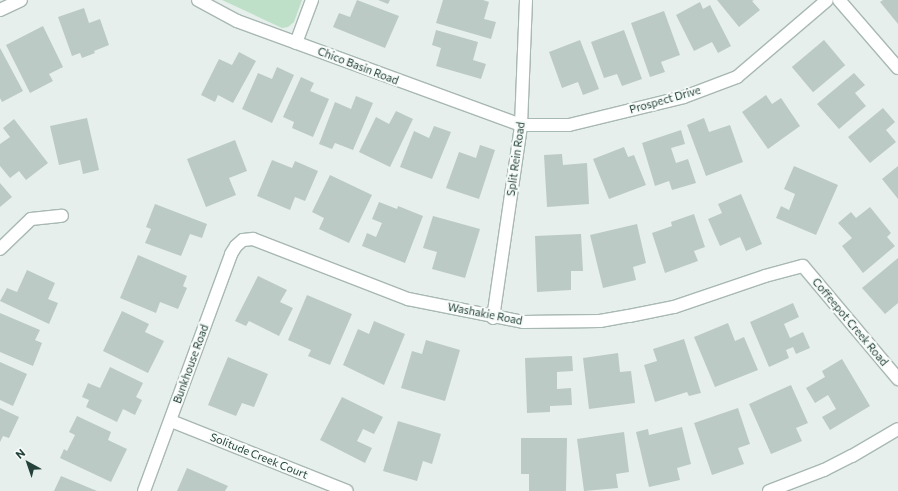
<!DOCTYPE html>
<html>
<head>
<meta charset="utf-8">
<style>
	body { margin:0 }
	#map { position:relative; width:898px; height:491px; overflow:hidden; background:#e6efeb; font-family:Commissioner,sans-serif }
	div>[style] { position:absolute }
	.green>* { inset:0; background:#bfe0c8 }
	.building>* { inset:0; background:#bbcac4; transform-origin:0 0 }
	.roads { filter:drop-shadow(1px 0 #a8b8b2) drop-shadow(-1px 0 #a8b8b2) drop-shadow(0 1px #a8b8b2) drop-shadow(0 -1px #a8b8b2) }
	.minor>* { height:12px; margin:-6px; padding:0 6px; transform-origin:6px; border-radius:6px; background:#fff }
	span { translate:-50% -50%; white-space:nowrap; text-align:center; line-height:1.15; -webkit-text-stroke:4px #f7fbf9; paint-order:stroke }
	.street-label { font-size:11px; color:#24423a }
	.north { position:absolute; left:8px; top:443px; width:40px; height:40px; -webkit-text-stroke:3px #f7fbf9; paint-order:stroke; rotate:320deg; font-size:11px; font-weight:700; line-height:16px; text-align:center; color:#24423a }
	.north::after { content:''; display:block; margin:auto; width:14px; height:18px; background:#24423a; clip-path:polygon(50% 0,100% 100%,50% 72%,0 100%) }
</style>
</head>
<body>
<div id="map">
	<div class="green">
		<div style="clip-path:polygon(222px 0,302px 0,294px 22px,288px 27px,282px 28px)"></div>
	</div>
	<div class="building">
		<div style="clip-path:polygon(357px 0,399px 16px,385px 48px,333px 27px,339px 13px,350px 17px)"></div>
		<div style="clip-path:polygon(378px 0,390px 0,388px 4px)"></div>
		<div style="clip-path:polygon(443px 0,483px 0,489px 2px,484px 19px,496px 22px,491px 39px,436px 23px)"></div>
		<div style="clip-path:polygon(717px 0,754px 0,752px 1px,760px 10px,739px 27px)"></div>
		<div style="clip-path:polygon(883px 0,898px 0,898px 24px,880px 2px)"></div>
		<div style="clip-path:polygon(700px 2px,703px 9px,710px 5px,731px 46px,718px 53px,712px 42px,694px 51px,676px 15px)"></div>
		<div style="clip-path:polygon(84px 8px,89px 23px,100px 19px,109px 45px,94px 51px,95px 53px,82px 58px,80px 53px,72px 56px,58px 17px)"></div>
		<div style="clip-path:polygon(664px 11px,680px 55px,661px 62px,665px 72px,650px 77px,631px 23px)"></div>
		<div style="clip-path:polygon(43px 26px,63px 67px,49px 74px,53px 81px,30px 93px,6px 45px)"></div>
		<div style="clip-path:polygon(436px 30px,478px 42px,473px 60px,486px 64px,481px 79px,436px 66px,441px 48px,432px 45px)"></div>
		<div style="clip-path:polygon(624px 30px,642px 79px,622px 86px,617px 74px,604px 78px,591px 42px)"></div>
		<div style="clip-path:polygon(580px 40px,599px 89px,583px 95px,578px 82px,562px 88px,549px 52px)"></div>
		<div style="left:824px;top:40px;width:33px;height:42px;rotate:50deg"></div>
		<div style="clip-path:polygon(0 48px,23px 91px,2px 102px,0 98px)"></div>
		<div style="clip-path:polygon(239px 52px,256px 61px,233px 103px,218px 95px,215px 102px,201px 95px,219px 59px,232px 65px)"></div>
		<div style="clip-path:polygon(277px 67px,294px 75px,272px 123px,242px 109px,258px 73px,272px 79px)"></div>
		<div style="clip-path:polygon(854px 73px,865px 85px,855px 93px,866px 106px,839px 129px,817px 104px)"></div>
		<div style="clip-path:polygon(301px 77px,314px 83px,310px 91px,329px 99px,313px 137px,292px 128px,294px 122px,283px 117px)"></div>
		<div style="clip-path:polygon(766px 95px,772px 104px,781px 98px,800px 126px,768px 149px,742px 112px)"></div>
		<div style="clip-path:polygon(356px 96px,373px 103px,353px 150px,335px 143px,332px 149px,319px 144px,335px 102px,351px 109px)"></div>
		<div style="clip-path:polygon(883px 108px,895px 122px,886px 130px,896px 142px,870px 163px,848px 137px)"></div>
		<div style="clip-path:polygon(396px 111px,413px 119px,390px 167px,359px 152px,376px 117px,389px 124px)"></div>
		<div style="clip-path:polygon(87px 118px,99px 170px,83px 174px,80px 160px,59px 165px,50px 126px)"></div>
		<div style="clip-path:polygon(704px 118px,709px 132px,730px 125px,743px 162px,706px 176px,687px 125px)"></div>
		<div style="clip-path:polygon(14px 119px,48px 163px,26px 180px,19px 171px,10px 178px,0 166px,0 144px,10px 137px,3px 128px)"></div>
		<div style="clip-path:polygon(434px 126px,451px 132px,432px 179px,400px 167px,414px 131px,429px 138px)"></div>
		<div style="clip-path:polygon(681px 130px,685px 144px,671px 148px,676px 163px,688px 159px,696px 183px,672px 190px,669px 181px,655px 186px,642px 143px)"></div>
		<div style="clip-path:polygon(235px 140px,247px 171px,229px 178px,236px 195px,206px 207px,187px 159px)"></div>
		<div style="clip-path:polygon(480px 145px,495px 150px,479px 199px,446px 188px,459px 152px,476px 158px)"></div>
		<div style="clip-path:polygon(624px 147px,628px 157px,634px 155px,646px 185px,609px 199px,593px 159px)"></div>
		<div style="clip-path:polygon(562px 154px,563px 165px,587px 163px,589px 204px,547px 207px,544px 155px)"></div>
		<div style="clip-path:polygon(272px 160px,292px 168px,295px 161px,318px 171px,305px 201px,295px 197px,290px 210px,257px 196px)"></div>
		<div style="clip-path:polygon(794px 166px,838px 185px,816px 235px,776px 218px,781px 206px,789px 210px,795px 194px,784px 189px)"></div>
		<div style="clip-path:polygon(898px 166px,898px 199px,882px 179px)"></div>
		<div style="clip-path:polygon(330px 175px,372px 195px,349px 243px,319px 229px,324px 218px,312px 212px)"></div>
		<div style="clip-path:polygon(0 183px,12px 197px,0 207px)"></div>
		<div style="clip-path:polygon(741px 194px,762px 244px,746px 251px,740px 237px,720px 246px,708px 219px,722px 213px,718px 204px)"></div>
		<div style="clip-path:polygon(379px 202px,397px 209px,398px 206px,423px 216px,405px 263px,362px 246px,367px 233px,376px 237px,382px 223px,372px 219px)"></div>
		<div style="clip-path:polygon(155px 204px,207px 224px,202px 238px,190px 234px,181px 256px,145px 243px,151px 229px,146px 227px)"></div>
		<div style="clip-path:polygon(870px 207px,891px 233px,887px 237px,895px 246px,863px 273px,842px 246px,852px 238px,838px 223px,851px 212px,856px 218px)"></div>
		<div style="clip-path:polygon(694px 214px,705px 247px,694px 251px,698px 261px,665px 273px,652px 233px,672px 226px,671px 222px)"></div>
		<div style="clip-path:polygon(433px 216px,480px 229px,465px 278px,432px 269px,437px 252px,423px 248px)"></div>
		<div style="clip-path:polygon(637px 224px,646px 263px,633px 267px,636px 280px,603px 288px,590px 235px)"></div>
		<div style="clip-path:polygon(581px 234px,583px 271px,571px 271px,571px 290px,537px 292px,535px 236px)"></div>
		<div style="clip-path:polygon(138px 255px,187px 276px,183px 286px,187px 288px,178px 309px,160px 302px,156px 313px,120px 298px)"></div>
		<div style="clip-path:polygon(898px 258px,898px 303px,885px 314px,862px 288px)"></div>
		<div style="clip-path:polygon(27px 270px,55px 283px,48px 299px,58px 303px,49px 324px,0 301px,7px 288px,17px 292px)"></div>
		<div style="clip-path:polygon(258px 276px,287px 290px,280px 302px,293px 308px,279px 336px,249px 321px,246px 326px,235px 321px)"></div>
		<div style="clip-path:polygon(307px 295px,352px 314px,330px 365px,308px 356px,311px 350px,288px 340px)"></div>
		<div style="clip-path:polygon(793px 303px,799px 317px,784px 324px,790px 338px,803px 332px,810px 348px,796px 354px,793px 347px,786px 350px,789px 358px,769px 367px,750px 322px)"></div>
		<div style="clip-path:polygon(122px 311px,149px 324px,145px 332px,164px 341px,148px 373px,103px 351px)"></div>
		<div style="clip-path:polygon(0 313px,40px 330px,35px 340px,42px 343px,33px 366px,0 352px)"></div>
		<div style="clip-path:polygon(374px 321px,405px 334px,384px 385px,343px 365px,358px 329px,369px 334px)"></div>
		<div style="clip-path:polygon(728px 323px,735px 341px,744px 337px,758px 370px,715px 387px,694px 337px)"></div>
		<div style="clip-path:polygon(684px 339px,701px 393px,689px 396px,687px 392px,655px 402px,644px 365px,657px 361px,653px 349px)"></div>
		<div style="clip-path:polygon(426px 340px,460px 350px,445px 401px,401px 388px,412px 351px,422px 354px)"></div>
		<div style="clip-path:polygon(618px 353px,620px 372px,631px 371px,635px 403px,589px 409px,583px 358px)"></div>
		<div style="clip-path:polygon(572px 356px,573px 371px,557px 372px,557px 389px,571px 388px,572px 405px,550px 406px,550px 412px,527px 413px,525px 358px)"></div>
		<div style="clip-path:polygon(228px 357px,268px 374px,254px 407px,242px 403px,236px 416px,208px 405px)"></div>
		<div style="clip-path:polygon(842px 359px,870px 406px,830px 430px,822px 417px,836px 409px,828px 395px,815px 403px,806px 388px,825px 377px,822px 371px)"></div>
		<div style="clip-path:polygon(0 362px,27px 374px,13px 406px,0 400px)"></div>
		<div style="clip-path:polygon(110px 367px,143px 383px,136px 397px,142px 400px,135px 415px,123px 409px,117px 422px,86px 407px,89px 400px,82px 397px,88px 383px,100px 388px)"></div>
		<div style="clip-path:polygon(791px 385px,808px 423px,796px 428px,802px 441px,771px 454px,749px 404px)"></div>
		<div style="clip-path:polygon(342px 397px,383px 417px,374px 434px,363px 429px,357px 441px,372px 448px,365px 463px,320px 440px)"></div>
		<div style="clip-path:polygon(0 408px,19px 417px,9px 438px,3px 436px,0 442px)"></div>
		<div style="clip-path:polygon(738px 408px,750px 444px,738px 448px,744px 464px,712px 475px,694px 423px)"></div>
		<div style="clip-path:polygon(77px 416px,111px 432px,108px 440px,127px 449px,111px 482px,60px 458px,64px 449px,67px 451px,75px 435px,69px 432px)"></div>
		<div style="clip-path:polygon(398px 421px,441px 434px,432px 464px,423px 461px,417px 481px,383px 471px)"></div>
		<div style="clip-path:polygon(682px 427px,691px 464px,677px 468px,680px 480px,649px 487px,636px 432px,648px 429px,649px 435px)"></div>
		<div style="clip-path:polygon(624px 432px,629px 472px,616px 474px,618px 488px,584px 491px,577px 439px)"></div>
		<div style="clip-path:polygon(521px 438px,567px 438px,566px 491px,529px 491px,529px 474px,521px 474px)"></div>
		<div style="clip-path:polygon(187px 468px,228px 486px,225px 491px,177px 491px)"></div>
		<div style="clip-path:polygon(61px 476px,97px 491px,54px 491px)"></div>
	</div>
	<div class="roads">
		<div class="minor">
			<div style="left:198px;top:0;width:44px;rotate:28.3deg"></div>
			<div style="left:237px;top:21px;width:302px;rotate:20.1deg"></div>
			<div style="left:521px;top:125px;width:48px"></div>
			<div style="left:569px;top:125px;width:118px;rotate:-13.7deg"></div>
			<div style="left:684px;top:97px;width:57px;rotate:-20.7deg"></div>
			<div style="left:737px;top:77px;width:118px;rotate:-40.5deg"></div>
			<div style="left:839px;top:0;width:90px;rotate:49.1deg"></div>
			<div style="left:0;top:10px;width:23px;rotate:-25deg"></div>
			<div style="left:296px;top:43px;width:46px;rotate:-69.6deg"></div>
			<div style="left:0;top:249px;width:43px;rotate:-44.1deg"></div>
			<div style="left:31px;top:219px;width:31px;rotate:-6deg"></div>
			<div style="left:493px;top:318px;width:195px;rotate:-81.7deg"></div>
			<div style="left:521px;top:125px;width:125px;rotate:-87.7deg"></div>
			<div style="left:171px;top:421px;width:189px;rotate:21.7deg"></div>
			<div style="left:144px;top:491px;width:252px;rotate:-69.8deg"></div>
			<div style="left:231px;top:254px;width:9px;rotate:-58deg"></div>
			<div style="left:236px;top:246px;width:9px;rotate:-41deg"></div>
			<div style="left:243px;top:240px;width:10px;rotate:-6deg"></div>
			<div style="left:253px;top:239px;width:166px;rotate:21.2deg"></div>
			<div style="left:408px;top:299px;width:117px;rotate:11.3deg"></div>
			<div style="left:523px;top:322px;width:77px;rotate:-0.7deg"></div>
			<div style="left:600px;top:321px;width:29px;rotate:-10deg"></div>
			<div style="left:629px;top:316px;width:46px;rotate:-11.3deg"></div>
			<div style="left:674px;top:307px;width:96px;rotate:-18.8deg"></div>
			<div style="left:765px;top:276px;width:39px;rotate:-15deg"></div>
			<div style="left:803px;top:266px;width:148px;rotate:49.9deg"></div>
			<div style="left:769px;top:491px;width:59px;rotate:-20.9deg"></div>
			<div style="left:824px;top:470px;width:31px;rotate:-27deg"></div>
			<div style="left:852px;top:456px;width:53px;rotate:-30.4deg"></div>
		</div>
	</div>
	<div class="street-label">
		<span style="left:358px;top:66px;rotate:21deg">Chico Basin Road</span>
		<span style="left:665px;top:100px;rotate:-16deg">Prospect Drive</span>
		<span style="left:516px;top:159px;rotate:-82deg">Split Rein Road</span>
		<span style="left:485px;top:314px;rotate:11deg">Washakie Road</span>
		<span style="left:850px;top:322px;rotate:50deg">Coffeepot Creek Road</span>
		<span style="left:191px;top:364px;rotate:-70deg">Bunkhouse Road</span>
		<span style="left:259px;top:456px;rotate:22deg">Solitude Creek Court</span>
	</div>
	<div class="north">N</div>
</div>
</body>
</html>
